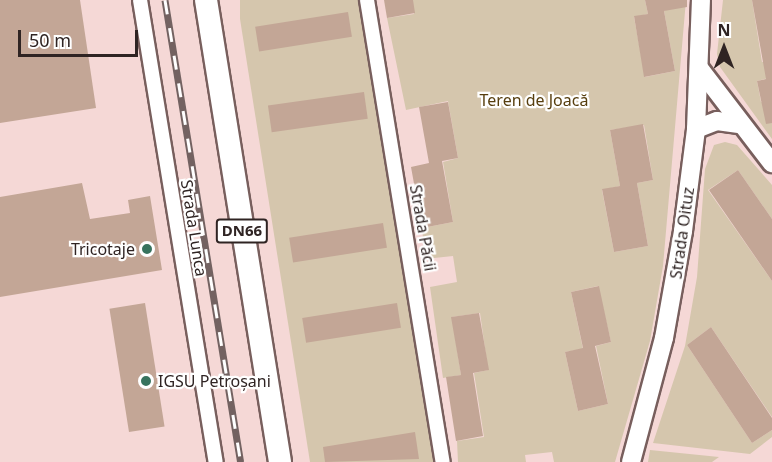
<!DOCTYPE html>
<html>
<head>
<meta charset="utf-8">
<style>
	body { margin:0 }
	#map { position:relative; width:772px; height:462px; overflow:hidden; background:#f5d8d6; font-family:"Noto Sans",sans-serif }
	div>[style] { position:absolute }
	.green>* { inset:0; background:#d5c6ad }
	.building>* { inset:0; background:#c3a696; transform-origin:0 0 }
	.roads { filter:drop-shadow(2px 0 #785f5d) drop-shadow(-2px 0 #785f5d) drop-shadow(0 2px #785f5d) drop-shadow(0 -2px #785f5d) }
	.minor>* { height:14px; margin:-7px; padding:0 7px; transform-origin:7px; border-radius:7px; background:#fff }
	.tertiary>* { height:18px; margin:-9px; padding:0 9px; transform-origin:9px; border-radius:9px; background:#fff }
	.primary>* { height:22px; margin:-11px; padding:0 11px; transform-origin:11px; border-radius:11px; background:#fff }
	.rail>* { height:7px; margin-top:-3.5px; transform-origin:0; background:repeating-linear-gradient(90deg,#fff 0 14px,#736261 0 28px); box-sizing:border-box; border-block:2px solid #736261 }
	.dots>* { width:16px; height:16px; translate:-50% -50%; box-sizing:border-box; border:3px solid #fff; border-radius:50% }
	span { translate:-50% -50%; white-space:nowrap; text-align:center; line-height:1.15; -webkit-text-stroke:4.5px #fff; paint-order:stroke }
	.shield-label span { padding:2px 4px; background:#fff; border:2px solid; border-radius:4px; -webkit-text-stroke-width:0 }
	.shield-label { font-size:15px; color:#2f2423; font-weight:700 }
	.park-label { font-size:16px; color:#573e0e }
	.street-label { font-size:16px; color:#2f2423 }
	.poi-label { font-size:16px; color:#2f2423 }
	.right { translate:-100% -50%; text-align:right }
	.left { translate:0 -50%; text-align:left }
	.north { position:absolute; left:694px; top:18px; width:60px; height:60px; -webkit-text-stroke:4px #fff; paint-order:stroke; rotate:0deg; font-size:16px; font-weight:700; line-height:24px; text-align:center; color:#2f2423 }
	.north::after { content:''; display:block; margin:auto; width:21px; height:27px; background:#2f2423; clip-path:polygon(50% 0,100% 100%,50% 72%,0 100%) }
	.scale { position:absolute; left:18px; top:30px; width:120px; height:27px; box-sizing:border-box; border:3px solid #2f2423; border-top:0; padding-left:8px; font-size:18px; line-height:21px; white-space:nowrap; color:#2f2423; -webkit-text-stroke:4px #fff; paint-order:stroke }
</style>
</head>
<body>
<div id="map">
	<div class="green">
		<div style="clip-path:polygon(240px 0,361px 0,401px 231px,434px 462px,310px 462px,240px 19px)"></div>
		<div style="clip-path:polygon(evenodd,412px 0,645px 0,648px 14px,634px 17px,645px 77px,675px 71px,664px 11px,686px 0,663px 266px,650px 341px,615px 462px,554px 462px,552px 452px,525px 455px,526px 462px,458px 462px,457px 441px,484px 437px,474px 373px,488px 370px,480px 313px,452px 317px,461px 375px,443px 378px,430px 287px,457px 282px,453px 256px,425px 259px,422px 228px,453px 222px,443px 162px,458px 158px,448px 101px,406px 110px,387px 18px,414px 14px,412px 0,644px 125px,653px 180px,637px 183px,648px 246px,614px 252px,602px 190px,620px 186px,610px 130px,644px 125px,412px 0,598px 286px,611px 342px,596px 346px,608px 404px,578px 411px,565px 352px,583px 349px,571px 292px,598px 286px)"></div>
		<div style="clip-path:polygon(723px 0,752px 0,762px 62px,772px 61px,772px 77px,757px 81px,761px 102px,772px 100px,772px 139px,720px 67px,717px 54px)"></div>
		<div style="clip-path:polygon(725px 142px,737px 145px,772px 185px,772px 219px,738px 170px,708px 190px,772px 281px,772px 417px,711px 327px,687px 345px,752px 443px,772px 430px,772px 437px,750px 454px,653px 443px,685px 346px,697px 277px,705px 169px,714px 145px)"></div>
		<div style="clip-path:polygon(650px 450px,719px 457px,712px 462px,648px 462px)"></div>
	</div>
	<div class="building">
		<div style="clip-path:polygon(0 0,80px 0,96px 108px,0 123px)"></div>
		<div style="clip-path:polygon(384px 0,413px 0,415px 13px,387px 18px)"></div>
		<div style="clip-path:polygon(645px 0,687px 0,687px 7px,664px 11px,675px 71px,644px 77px,634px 16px,648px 14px)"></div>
		<div style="clip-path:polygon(752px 0,772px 0,772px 123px,766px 124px,757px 81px,766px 79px)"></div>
		<div style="left:348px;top:12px;width:25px;height:94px;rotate:81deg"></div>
		<div style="left:364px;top:92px;width:27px;height:97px;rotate:82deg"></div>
		<div style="clip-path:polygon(448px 102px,458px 158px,442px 161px,453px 222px,422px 228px,411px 167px,429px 163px,419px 107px)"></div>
		<div style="clip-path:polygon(643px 124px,653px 180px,637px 183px,648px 246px,614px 252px,602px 189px,620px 186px,610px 130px)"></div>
		<div style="clip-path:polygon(738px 170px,772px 219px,772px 281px,709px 190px)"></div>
		<div style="clip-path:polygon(82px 183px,90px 219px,130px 213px,128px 200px,150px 196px,162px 270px,0 297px,0 197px)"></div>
		<div style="left:383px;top:223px;width:25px;height:95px;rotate:81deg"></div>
		<div style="clip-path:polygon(599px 286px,611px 342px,595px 346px,608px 404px,578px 411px,565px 352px,583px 348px,571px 292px)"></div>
		<div style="left:145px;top:303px;width:125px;height:36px;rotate:81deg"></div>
		<div style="left:397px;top:303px;width:25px;height:96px;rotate:81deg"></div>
		<div style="clip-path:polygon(479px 313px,489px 370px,473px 373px,483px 436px,456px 441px,446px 377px,461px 375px,451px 317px)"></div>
		<div style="clip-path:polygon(711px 327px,772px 418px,772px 430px,752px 443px,687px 345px)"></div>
		<div style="clip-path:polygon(415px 432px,419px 459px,325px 462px,323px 447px)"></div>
	</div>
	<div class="roads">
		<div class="minor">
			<div style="left:140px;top:0;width:468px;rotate:80.7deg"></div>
			<div style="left:367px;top:0;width:468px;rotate:80.7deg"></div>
		</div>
		<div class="tertiary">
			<div style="left:699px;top:68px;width:120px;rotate:52.5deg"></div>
			<div style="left:696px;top:129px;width:22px;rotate:-21deg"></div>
			<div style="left:717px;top:121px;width:22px;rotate:8deg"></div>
			<div style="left:631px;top:462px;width:128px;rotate:-75.1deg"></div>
			<div style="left:664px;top:338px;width:109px;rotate:-79.9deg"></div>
			<div style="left:683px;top:231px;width:103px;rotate:-82.7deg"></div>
			<div style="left:696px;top:129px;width:129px;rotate:-87.8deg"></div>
		</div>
		<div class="primary">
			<div style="left:206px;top:0;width:468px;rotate:80.9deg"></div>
		</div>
	</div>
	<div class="rail">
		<div style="left:165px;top:0;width:468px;rotate:80.7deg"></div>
	</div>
	<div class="dots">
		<div style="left:147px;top:249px;background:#37735e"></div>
		<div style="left:146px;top:381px;background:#37735e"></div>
	</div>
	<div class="shield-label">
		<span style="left:242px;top:231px">DN66</span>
	</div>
	<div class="park-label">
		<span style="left:534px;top:100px">Teren de Joacă</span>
	</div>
	<div class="street-label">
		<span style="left:194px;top:228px;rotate:81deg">Strada Lunca</span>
		<span style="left:423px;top:228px;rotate:80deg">Strada Păcii</span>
		<span style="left:682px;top:233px;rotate:-82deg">Strada Oituz</span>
	</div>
	<div class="poi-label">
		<span class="right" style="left:135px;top:249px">Tricotaje</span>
		<span class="left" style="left:158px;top:381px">IGSU Petroșani</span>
	</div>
	<div class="north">N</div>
	<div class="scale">50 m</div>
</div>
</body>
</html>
